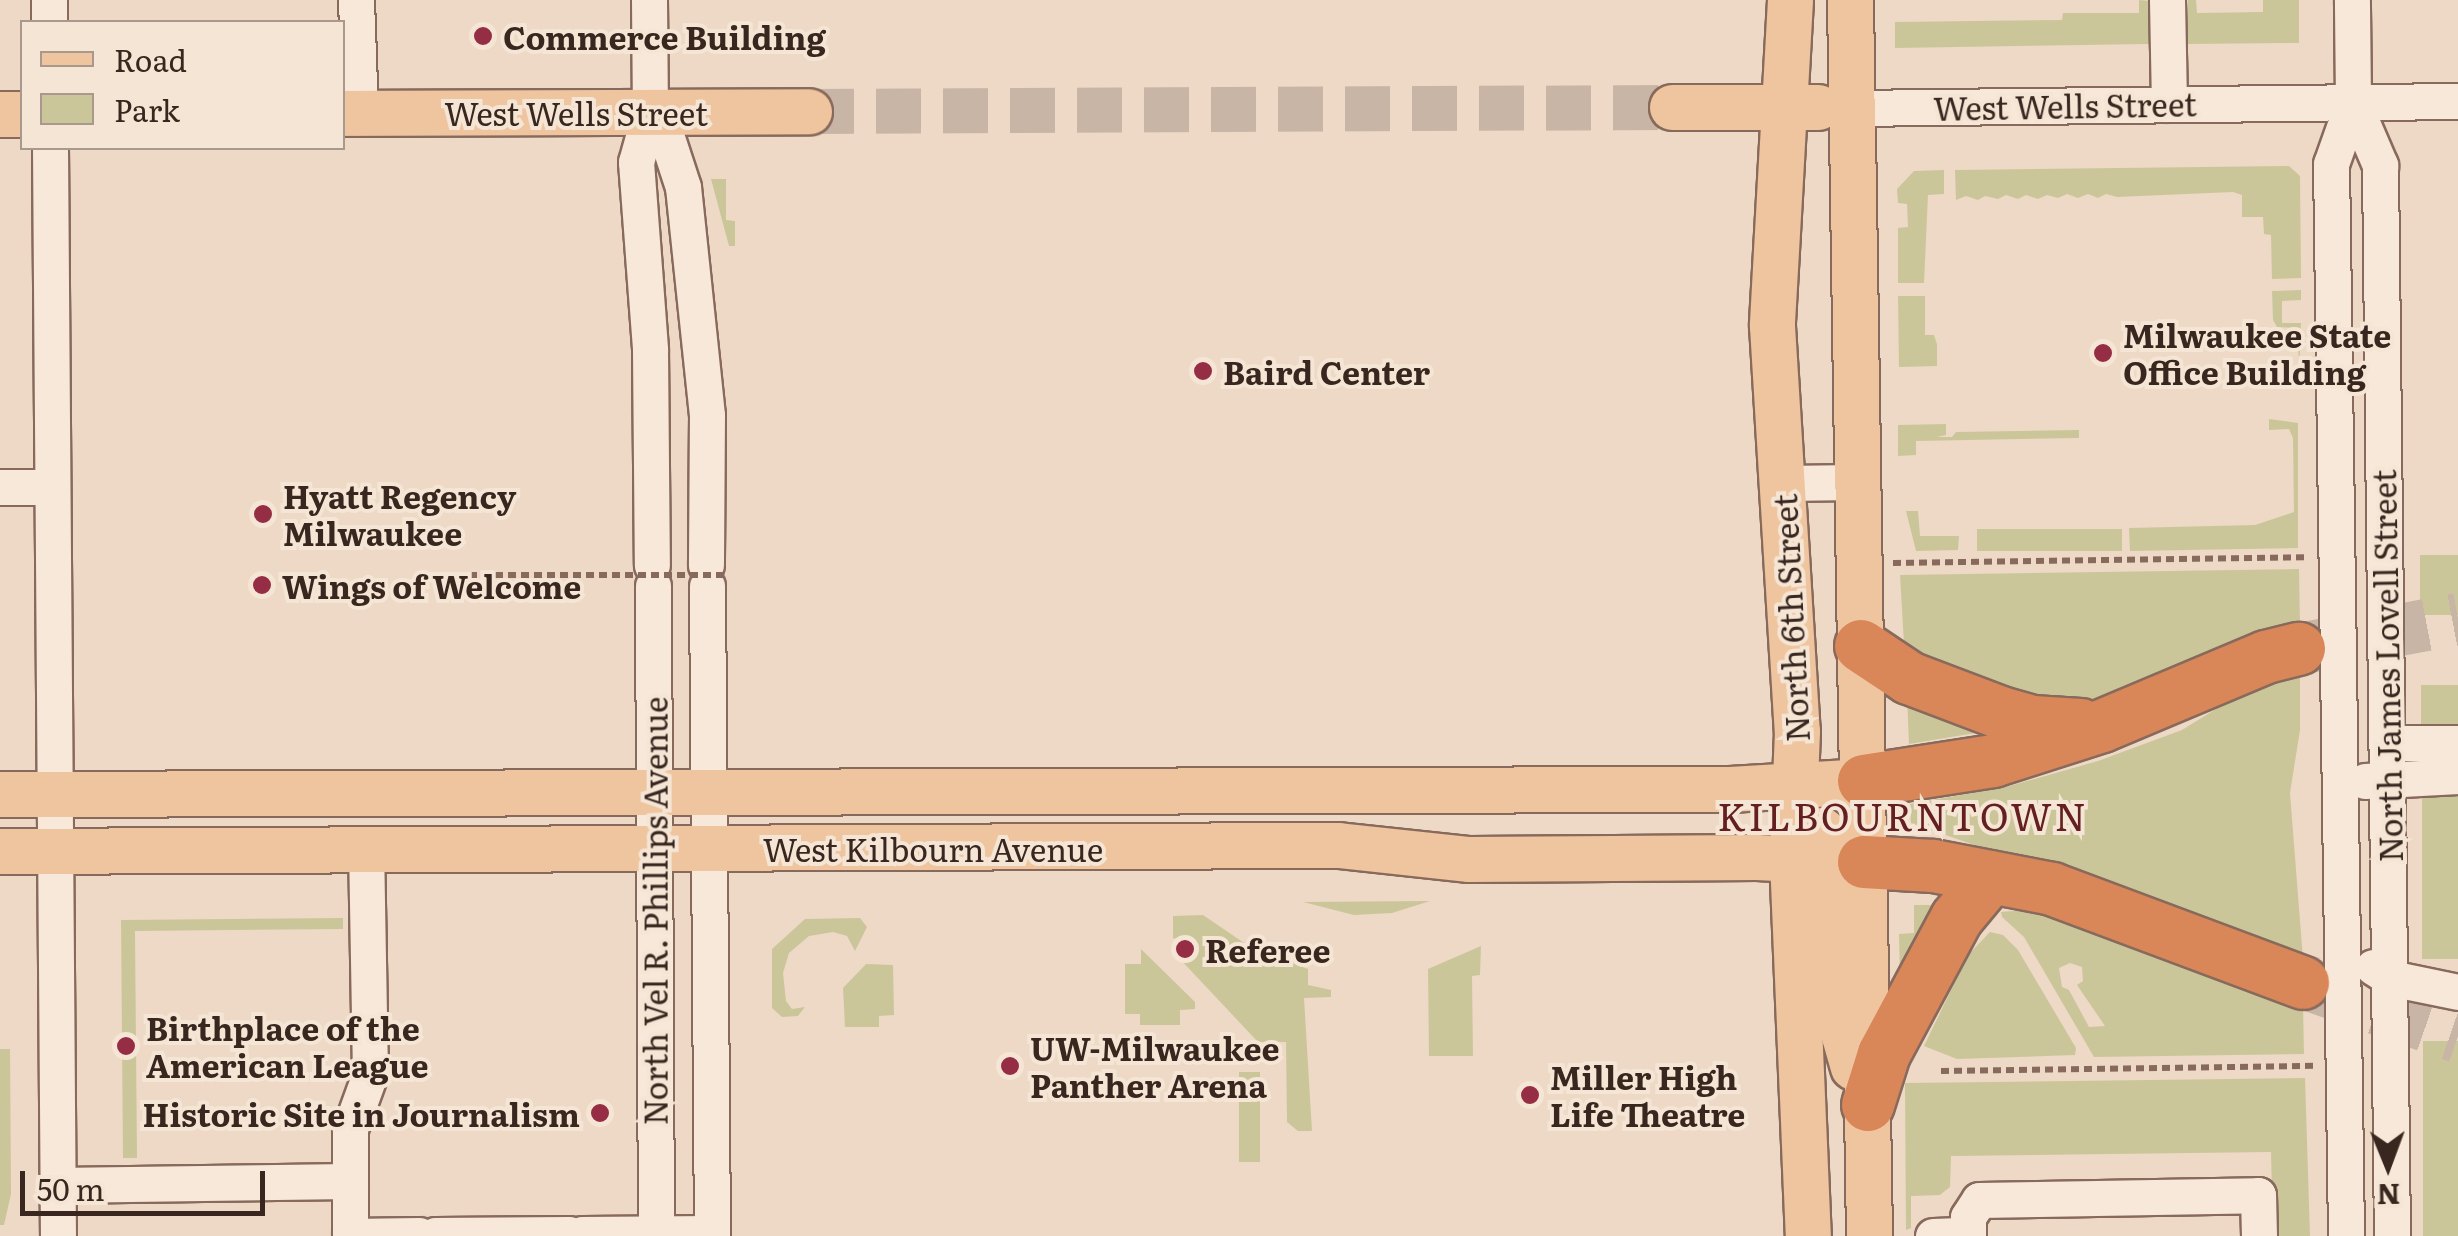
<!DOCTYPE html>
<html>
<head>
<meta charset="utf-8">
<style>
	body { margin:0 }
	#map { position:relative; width:2458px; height:1236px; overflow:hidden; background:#edd9c6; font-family:Literata,serif }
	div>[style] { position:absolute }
	.green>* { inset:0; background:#cbc69a; transform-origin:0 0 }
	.major-tunnel>* { height:45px; margin-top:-22.5px; transform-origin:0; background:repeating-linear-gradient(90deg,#c9b5a5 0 45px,transparent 0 67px) }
	.highway-tunnel>* { height:52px; margin-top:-26px; transform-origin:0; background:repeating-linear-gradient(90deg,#c9b5a5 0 52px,transparent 0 78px) }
	.path>* { height:6px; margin-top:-3px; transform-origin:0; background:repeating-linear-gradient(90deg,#886a5c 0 8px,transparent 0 13px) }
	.roads { filter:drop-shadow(2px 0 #886a5c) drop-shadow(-2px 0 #886a5c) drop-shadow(0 2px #886a5c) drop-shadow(0 -2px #886a5c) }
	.minor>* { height:35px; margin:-17.5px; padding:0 17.5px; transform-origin:17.5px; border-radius:17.5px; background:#f8e8d9 }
	.major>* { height:45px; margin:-22.5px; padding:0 22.5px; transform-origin:22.5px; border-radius:22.5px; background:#efc59f }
	.highway>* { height:52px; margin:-26px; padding:0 26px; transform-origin:26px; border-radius:26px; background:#d98659 }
	.path-bridge>* { height:6px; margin-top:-3px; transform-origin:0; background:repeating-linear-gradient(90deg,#886a5c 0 8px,transparent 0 13px) }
	.dots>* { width:28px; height:28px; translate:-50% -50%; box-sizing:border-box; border:5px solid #f5e5d5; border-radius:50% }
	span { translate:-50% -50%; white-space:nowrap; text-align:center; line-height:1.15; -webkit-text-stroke:8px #f5e5d5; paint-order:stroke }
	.poi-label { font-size:32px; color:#38261f; font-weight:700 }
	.left { translate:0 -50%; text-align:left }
	.right { translate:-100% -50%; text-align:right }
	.street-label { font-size:32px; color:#38261f }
	.quarter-label { font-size:38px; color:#642020; letter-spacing:2.5px }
	.legend { position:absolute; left:20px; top:20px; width:325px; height:130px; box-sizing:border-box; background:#f5e5d5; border:2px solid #a9998c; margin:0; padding:12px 18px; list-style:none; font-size:30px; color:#38261f }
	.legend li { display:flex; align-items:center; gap:20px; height:50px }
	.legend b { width:50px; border:2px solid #a9998c }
	.north { position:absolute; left:2338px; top:1116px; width:100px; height:100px; -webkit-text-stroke:8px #f5e5d5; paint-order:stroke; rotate:179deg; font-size:28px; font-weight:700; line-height:40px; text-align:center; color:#38261f }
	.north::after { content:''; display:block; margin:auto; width:35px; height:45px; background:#38261f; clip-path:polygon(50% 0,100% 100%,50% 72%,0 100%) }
	.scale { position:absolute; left:20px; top:1171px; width:245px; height:45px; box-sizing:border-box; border:5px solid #38261f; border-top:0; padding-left:12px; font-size:30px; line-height:35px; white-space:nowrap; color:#38261f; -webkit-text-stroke:8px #f5e5d5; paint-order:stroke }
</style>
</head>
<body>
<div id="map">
	<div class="green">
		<div style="clip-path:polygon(2139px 0,2149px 1px,2149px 44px,1895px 48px,1895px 22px,2062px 20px,2063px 13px,2139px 13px)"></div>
		<div style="clip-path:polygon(2188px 0,2196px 0,2197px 13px,2263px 12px,2263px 0,2299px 0,2299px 43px,2188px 44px)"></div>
		<div style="clip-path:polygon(2289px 166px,2300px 176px,2301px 278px,2272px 279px,2271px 235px,2264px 234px,2263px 217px,2242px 217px,2242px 195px,2233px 192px,2117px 197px,2106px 194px,2098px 198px,2088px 194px,2078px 198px,2067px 194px,2058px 198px,2047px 195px,2038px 199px,2026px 195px,2018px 199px,2006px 195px,1998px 199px,1985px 196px,1978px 200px,1966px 196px,1956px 200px,1955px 170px)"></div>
		<div style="clip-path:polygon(1944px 170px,1944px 194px,1928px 195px,1924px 283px,1898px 283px,1898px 228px,1908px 227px,1907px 204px,1898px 203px,1897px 189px,1914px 171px)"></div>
		<div style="clip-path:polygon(711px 179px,726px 179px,726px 220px,735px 221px,735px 246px,729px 246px)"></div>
		<div style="clip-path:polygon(2301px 290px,2301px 300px,2282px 301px,2282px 323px,2301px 323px,2299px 378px,2298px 328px,2277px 327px,2273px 320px,2272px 291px)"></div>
		<div style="clip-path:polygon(1898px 296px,1925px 296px,1925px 335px,1934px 335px,1937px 344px,1937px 366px,1899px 367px)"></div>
		<div style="clip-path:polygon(2269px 419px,2298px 423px,2298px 548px,2130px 551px,2129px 528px,2255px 525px,2294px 512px,2293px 438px,2289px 429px,2269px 430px)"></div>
		<div style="clip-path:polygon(1946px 424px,1946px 435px,1937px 437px,1952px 437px,1956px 432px,2079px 430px,2079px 438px,1916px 441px,1916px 455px,1898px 456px,1898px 425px)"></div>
		<div style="clip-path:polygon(1906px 511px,1918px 511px,1920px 536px,1959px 536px,1958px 550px,1916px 551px)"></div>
		<div style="left:2122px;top:529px;width:22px;height:145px;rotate:90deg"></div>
		<div style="left:2420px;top:555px;width:38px;height:60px"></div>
		<div style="clip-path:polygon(2299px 569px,2300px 628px,2082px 704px,2064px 706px,1905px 661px,1900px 575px)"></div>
		<div style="clip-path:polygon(2300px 665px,2300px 730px,2290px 793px,2303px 959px,1911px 823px,1910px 804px,2006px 787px,2098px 761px,2182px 730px,2250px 688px)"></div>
		<div style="left:2458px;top:685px;width:41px;height:37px;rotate:90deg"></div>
		<div style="clip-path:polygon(1907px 695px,1994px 730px,1909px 744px)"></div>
		<div style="left:2422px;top:785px;width:36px;height:174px"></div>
		<div style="clip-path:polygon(1430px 901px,1392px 913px,1354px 915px,1303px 902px)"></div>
		<div style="clip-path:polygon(1914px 905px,1934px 905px,1900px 977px,1899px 934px,1914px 933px)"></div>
		<div style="clip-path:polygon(evenodd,2025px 910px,2046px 912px,2303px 1006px,2304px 1054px,2094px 1057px,2024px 937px,2002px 917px,2001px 912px,2025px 910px,2070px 963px,2082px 967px,2083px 981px,2077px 985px,2105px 1026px,2089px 1027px,2069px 990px,2062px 987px,2059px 968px,2070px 963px)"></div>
		<div style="clip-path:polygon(1203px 915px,1250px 947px,1308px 969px,1308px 985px,1331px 990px,1331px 997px,1304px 998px,1312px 1131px,1298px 1131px,1287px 1122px,1286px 1042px,1258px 1042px,1179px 958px,1193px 953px,1194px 945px,1173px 938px,1173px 916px)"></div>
		<div style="clip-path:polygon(343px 918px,343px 929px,135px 931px,137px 1158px,123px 1158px,121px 920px)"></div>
		<div style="clip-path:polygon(860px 918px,867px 927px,855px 951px,847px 936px,833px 932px,809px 936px,789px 953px,783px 973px,786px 1001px,792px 1009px,805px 1007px,798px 1016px,782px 1017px,772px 1008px,772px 949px,805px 919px)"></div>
		<div style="clip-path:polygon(1990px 932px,2003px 935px,2018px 950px,2076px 1048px,2075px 1055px,1957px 1059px,1924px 1046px,1968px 955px)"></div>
		<div style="clip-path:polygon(1481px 946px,1480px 975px,1472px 976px,1473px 1056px,1429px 1056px,1428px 969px)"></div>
		<div style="clip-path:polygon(1141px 949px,1195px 1002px,1195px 1009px,1180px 1010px,1180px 1025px,1140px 1025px,1140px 1014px,1125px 1014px,1125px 964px,1141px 964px)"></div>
		<div style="clip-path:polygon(866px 964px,893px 965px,894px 1015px,879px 1016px,879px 1027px,845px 1027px,843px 988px)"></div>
		<div style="left:2458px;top:1041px;width:195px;height:35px;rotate:90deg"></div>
		<div style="clip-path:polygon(0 1049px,10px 1049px,11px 1194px,4px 1225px,0 1225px)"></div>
		<div style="left:1239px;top:1072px;width:21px;height:90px"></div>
		<div style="clip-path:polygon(2305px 1078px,2310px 1236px,2273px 1236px,2271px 1152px,1951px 1156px,1950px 1187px,1940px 1195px,1911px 1196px,1911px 1228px,1906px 1230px,1905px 1083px)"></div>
	</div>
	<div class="major-tunnel">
		<div style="left:809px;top:111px;width:863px;rotate:-0.27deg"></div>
	</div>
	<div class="highway-tunnel">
		<div style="left:2299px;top:649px;width:162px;rotate:-10.7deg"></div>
		<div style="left:2303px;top:983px;width:164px;rotate:19.2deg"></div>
	</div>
	<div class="path">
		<div style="left:1893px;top:563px;width:413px;rotate:-0.8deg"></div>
		<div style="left:1941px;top:1071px;width:374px;rotate:-0.8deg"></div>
	</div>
	<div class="roads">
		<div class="minor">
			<div style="left:49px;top:0;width:22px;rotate:90deg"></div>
			<div style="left:356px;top:0;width:113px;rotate:88deg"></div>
			<div style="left:649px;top:0;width:112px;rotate:89.5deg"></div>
			<div style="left:650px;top:112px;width:52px;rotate:105.6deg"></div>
			<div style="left:636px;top:162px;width:189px;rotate:85.7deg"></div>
			<div style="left:650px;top:350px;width:215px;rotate:89.5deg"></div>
			<div style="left:2167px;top:0;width:104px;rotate:88.9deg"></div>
			<div style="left:2353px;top:102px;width:69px;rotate:66.8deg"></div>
			<div style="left:2380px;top:165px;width:1071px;rotate:89.36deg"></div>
			<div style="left:1850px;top:108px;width:608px;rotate:-0.66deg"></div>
			<div style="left:650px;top:112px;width:28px;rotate:55deg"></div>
			<div style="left:666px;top:135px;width:55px;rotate:71.9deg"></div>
			<div style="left:683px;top:187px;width:229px;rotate:84deg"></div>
			<div style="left:707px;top:415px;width:150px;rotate:90.4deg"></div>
			<div style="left:50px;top:148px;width:1088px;rotate:89.58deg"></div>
			<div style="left:1784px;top:483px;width:71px;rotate:-0.8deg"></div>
			<div style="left:0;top:487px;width:51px"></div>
			<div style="left:653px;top:586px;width:650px;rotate:89.74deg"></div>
			<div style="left:707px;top:586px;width:650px;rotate:89.56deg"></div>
			<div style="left:2387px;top:743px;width:71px"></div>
			<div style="left:2365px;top:781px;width:93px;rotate:-3.1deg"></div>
			<div style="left:2373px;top:967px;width:20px;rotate:33deg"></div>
			<div style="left:2390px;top:978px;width:69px;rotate:11.6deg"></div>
			<div style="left:56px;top:1185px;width:294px;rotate:-0.8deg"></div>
			<div style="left:582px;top:1234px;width:130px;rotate:-0.4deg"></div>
			<div style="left:435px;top:1235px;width:134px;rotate:-0.4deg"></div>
			<div style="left:350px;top:1236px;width:107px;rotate:-90deg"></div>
			<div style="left:350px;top:1129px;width:59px;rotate:-70deg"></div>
			<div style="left:370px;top:1074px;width:224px;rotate:-91deg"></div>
			<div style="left:350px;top:1236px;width:69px;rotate:-0.8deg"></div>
			<div style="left:1933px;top:1236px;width:35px;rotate:-2deg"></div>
			<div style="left:1968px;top:1236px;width:19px;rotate:-90deg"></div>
			<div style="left:1968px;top:1217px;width:20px;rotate:-57deg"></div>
			<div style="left:1979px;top:1200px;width:279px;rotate:-1deg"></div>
			<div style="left:2258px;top:1195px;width:41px;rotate:88.6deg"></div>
			<div style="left:2346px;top:1236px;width:1072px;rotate:-90.8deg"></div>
			<div style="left:2331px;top:164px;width:66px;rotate:-70.5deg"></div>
			<div style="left:2353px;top:102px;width:102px;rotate:-90.6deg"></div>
		</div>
		<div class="major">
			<div style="left:1790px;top:0;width:326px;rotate:93.2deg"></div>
			<div style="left:1772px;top:326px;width:406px;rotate:86.5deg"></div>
			<div style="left:1797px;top:731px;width:127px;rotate:92.3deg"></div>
			<div style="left:1792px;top:858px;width:378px;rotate:87.6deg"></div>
			<div style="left:1850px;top:0;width:1236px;rotate:89.12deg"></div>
			<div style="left:1672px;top:107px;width:146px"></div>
			<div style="left:342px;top:113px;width:467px;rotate:-0.2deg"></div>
			<div style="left:0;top:114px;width:22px"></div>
			<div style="left:0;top:794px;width:1731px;rotate:-0.17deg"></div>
			<div style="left:1731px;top:789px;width:133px;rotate:-3.4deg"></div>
			<div style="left:1822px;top:830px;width:157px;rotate:87.1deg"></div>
			<div style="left:1830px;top:987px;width:83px;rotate:74deg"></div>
			<div style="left:0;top:851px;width:1338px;rotate:-0.26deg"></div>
			<div style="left:1338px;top:845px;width:132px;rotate:6.1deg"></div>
			<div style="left:1469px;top:859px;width:287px;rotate:-0.4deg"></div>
			<div style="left:1756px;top:857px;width:108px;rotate:2.7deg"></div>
		</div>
		<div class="highway">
			<div style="left:1861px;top:646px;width:58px;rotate:33.7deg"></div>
			<div style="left:1909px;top:678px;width:98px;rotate:20.8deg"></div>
			<div style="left:2001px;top:713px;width:33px;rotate:16deg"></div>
			<div style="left:2033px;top:722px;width:48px;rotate:3.6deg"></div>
			<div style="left:1864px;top:781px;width:131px;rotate:-8.8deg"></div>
			<div style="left:1993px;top:761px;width:114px;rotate:-17.8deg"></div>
			<div style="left:2102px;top:726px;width:178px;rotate:-22.8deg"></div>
			<div style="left:2266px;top:657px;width:34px;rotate:-14deg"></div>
			<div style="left:1864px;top:862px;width:69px;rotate:3.3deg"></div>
			<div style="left:1933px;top:866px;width:121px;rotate:10.9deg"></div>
			<div style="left:2052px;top:889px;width:268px;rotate:20.5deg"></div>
			<div style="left:1868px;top:1105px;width:53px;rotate:-72.6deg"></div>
			<div style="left:1884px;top:1054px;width:154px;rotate:-61.8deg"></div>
			<div style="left:1957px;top:918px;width:53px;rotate:-50.3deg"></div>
		</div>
	</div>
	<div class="path-bridge">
		<div style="left:430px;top:575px;width:298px"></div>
	</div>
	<div class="dots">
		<div style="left:483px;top:36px;background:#952e44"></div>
		<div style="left:2103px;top:353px;background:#952e44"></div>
		<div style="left:1203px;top:371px;background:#952e44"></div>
		<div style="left:263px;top:514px;background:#952e44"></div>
		<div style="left:262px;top:585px;background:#952e44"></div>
		<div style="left:1185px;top:949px;background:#952e44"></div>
		<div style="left:126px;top:1046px;background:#952e44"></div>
		<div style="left:1010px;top:1066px;background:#952e44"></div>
		<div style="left:1530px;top:1095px;background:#952e44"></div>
		<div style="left:600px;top:1113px;background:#952e44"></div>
	</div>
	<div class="poi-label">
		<span class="left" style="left:503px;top:36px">Commerce Building</span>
		<span class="left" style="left:2123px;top:353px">Milwaukee State<br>Office Building</span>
		<span class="left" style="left:1223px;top:371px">Baird Center</span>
		<span class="left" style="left:283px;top:514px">Hyatt Regency<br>Milwaukee</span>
		<span class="left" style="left:282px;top:585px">Wings of Welcome</span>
		<span class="left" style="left:1205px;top:949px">Referee</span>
		<span class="left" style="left:146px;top:1046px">Birthplace of the<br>American League</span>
		<span class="left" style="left:1030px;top:1066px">UW-Milwaukee<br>Panther Arena</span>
		<span class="left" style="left:1550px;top:1095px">Miller High<br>Life Theatre</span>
		<span class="right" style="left:580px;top:1113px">Historic Site in Journalism</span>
	</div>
	<div class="street-label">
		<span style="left:2065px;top:105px;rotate:-1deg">West Wells Street</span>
		<span style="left:576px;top:112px">West Wells Street</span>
		<span style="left:1790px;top:618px;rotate:-93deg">North 6th Street</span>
		<span style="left:2386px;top:666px;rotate:-91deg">North James Lovell Street</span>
		<span style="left:933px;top:848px">West Kilbourn Avenue</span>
		<span style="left:654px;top:911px;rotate:-90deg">North Vel R. Phillips Avenue</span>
	</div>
	<div class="quarter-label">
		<span style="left:1903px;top:815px">KILBOURNTOWN</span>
	</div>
	<ul class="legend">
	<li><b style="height:12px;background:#efc59f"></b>Road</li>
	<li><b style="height:28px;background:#cbc69a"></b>Park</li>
	</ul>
	<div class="north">N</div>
	<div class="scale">50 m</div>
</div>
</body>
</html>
